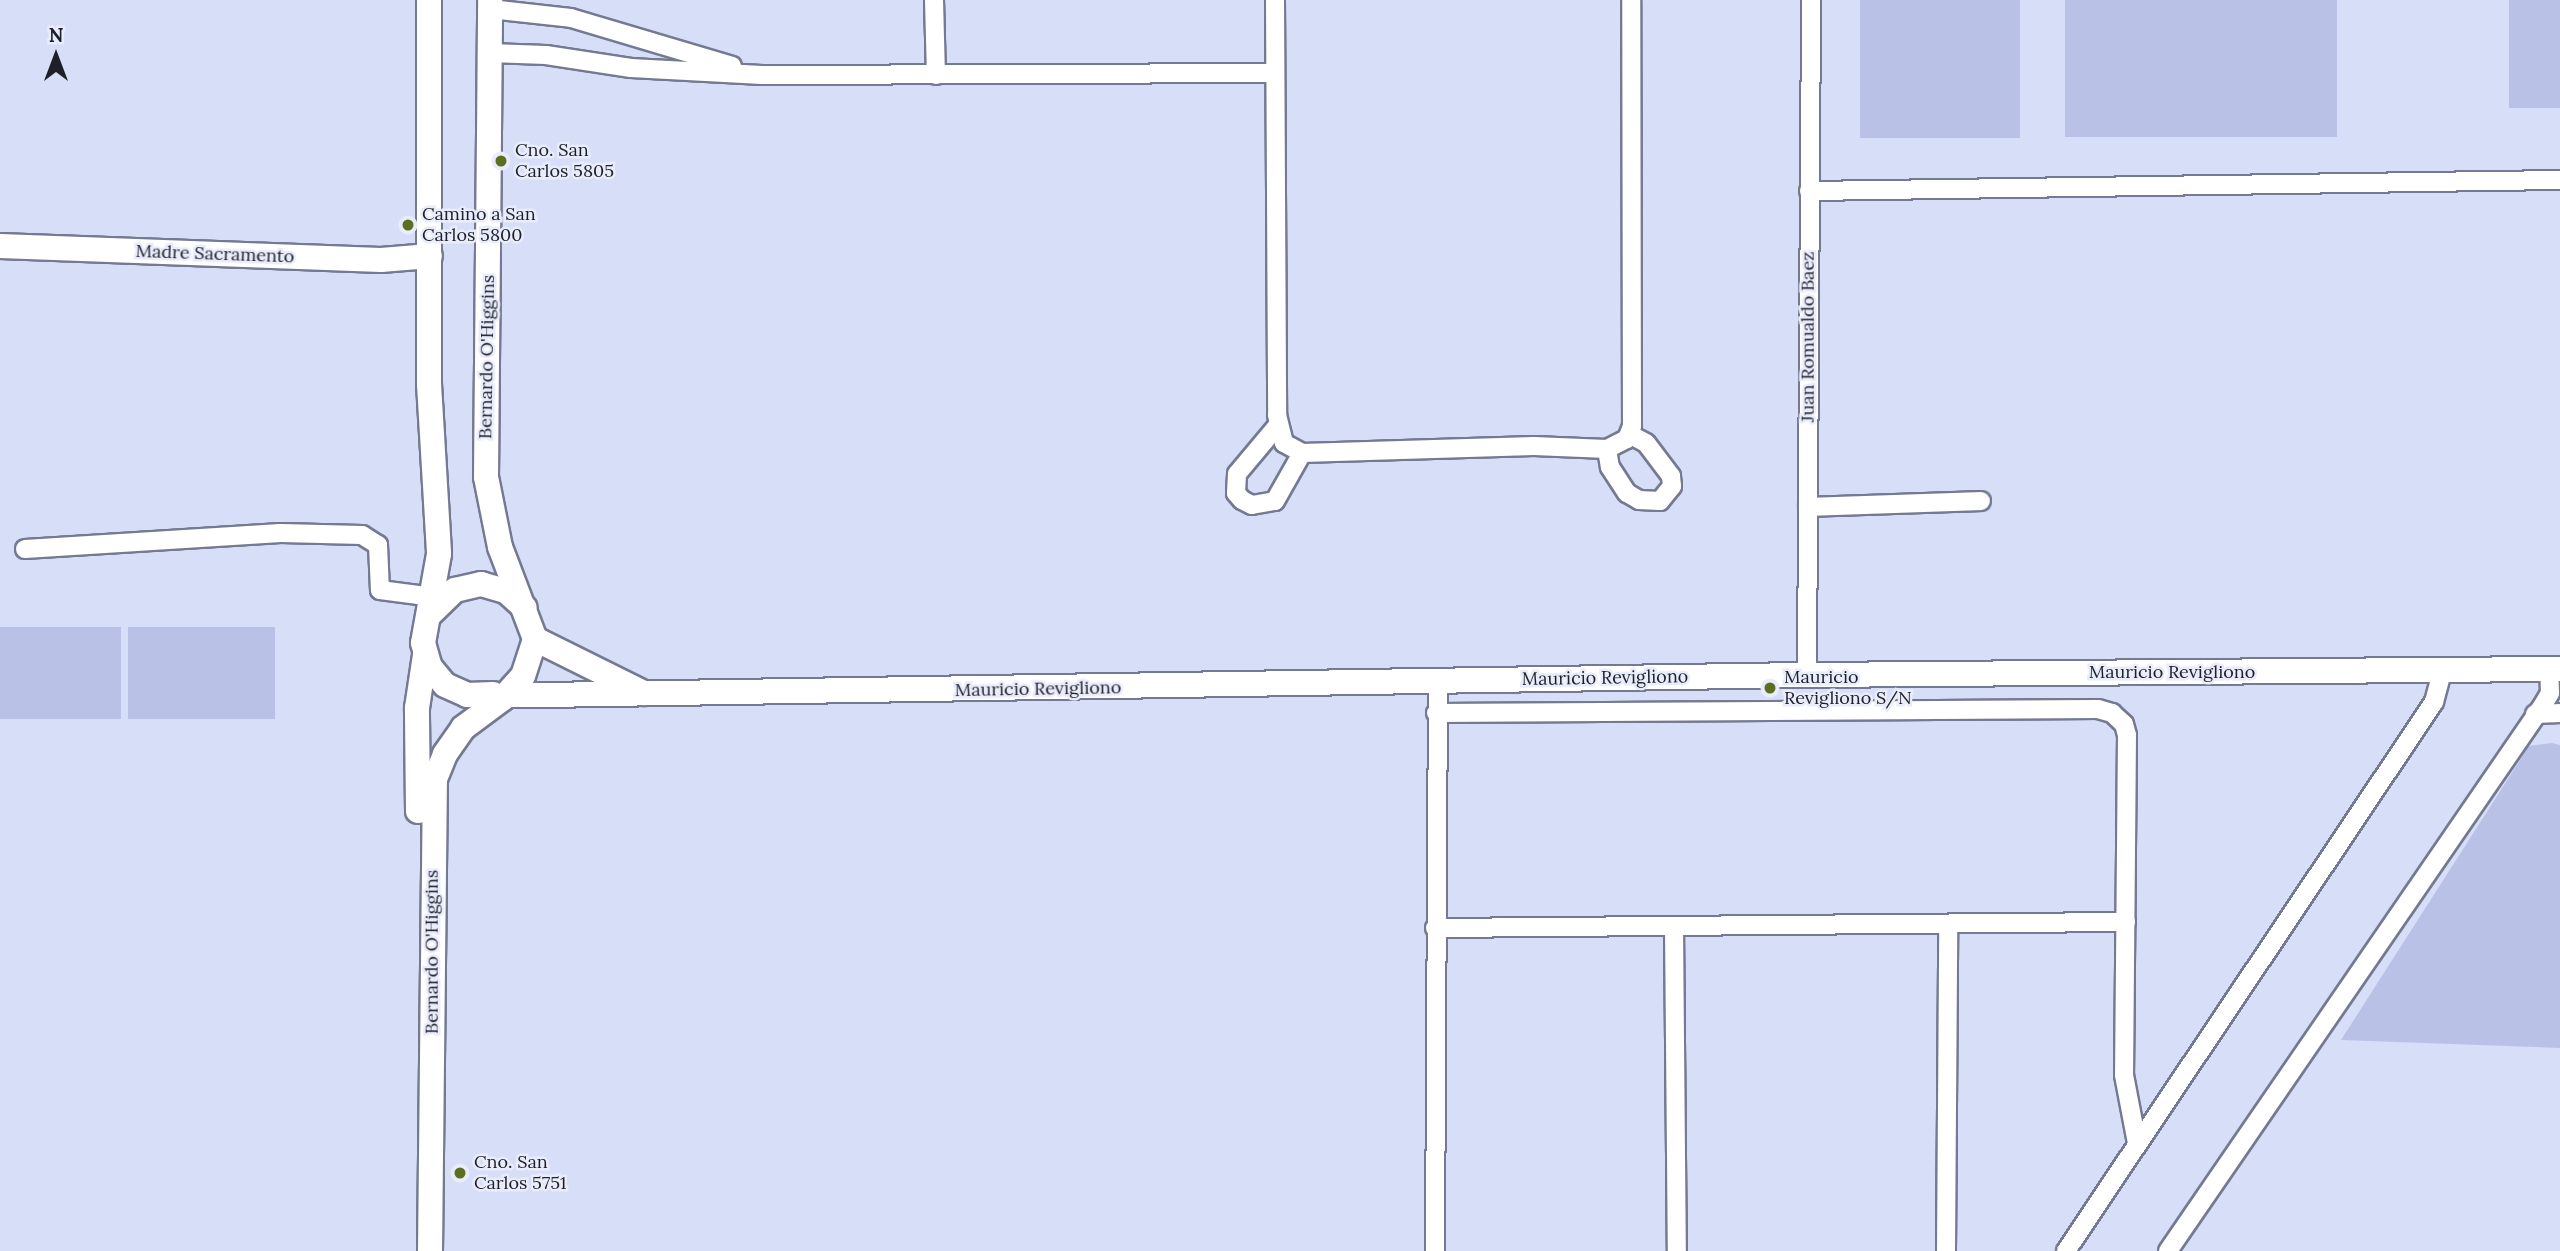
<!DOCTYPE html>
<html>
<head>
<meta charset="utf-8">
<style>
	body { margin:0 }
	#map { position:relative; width:2560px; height:1251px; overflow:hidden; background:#d7def8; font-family:Lora,serif }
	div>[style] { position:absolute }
	.green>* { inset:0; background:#b9c2e6; transform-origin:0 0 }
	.roads { filter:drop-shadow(2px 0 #747a91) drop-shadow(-2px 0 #747a91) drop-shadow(0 2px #747a91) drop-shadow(0 -2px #747a91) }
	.street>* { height:18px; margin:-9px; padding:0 9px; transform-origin:9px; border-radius:9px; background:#fff }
	.secondary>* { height:24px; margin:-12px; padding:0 12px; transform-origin:12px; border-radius:12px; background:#fff }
	.dots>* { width:19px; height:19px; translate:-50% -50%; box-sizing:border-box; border:4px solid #e8ecfb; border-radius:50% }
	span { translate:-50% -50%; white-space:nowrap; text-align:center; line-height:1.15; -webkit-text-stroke:5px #e8ecfb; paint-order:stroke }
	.poi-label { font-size:18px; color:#1e2029 }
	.left { translate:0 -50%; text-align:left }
	.street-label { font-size:18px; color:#1e2029 }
	.north { position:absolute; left:21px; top:21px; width:70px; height:70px; -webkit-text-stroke:5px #e8ecfb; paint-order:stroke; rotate:0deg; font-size:19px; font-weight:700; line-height:28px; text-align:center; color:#1e2029 }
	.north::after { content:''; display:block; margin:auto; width:24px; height:32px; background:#1e2029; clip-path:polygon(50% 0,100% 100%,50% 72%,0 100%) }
</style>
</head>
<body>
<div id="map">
	<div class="green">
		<div style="left:1860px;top:0;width:160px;height:138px"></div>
		<div style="left:2065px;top:0;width:272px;height:137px"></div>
		<div style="left:2509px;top:0;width:51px;height:108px"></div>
		<div style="left:0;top:627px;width:121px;height:92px"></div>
		<div style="left:128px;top:627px;width:147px;height:92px"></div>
		<div style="clip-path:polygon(2552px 743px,2560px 745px,2560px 1048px,2341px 1040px,2529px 746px)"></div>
	</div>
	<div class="roads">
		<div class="street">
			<div style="left:934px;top:0;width:75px;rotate:88.5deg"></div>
			<div style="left:1275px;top:0;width:415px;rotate:89.7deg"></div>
			<div style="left:1277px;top:415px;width:29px;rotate:76deg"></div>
			<div style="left:1284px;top:443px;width:21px;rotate:29deg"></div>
			<div style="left:1302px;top:453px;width:232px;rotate:-1.7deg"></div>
			<div style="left:1534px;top:446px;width:73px;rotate:2.4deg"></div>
			<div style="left:1607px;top:449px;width:22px;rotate:-27deg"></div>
			<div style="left:1627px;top:439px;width:14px;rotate:-69deg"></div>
			<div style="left:1632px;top:426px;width:426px;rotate:-90.1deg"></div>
			<div style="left:490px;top:9px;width:81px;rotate:6.3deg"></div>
			<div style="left:571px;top:18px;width:168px;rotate:16.6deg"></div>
			<div style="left:490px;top:53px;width:56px;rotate:2deg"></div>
			<div style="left:546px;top:55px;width:86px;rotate:8.7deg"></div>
			<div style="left:631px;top:68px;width:131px;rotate:3.1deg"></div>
			<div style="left:762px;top:75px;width:513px;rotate:-0.22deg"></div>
			<div style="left:1809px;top:191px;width:751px;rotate:-0.84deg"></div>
			<div style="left:1278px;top:425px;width:64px;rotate:129.9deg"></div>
			<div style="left:1237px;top:474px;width:19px;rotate:93deg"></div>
			<div style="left:1236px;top:493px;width:9px;rotate:49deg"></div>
			<div style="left:1242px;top:500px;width:11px;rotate:27deg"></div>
			<div style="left:1252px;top:505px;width:23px;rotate:-10deg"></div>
			<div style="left:1275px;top:501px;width:55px;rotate:-60.6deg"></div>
			<div style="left:1607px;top:449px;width:18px;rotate:81deg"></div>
			<div style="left:1610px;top:467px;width:31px;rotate:57deg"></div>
			<div style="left:1627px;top:493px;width:14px;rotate:30deg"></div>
			<div style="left:1639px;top:500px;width:21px;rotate:3deg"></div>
			<div style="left:1660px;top:501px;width:19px;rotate:-51deg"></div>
			<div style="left:1672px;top:486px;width:10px;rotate:-96deg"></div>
			<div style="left:1671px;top:476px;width:41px;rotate:-127.1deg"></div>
			<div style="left:1646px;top:443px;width:19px;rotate:-152deg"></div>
			<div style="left:1808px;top:507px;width:173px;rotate:-2deg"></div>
			<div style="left:25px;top:549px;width:256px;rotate:-3.6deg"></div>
			<div style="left:281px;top:533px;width:81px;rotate:1.4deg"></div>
			<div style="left:362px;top:535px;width:19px;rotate:32deg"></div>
			<div style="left:378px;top:545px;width:45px;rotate:87.5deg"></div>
			<div style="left:380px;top:590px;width:54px;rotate:7.4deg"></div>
			<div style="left:1807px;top:675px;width:675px;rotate:-89.66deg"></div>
			<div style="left:1436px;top:713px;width:662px;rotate:-0.35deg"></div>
			<div style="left:2098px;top:709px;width:15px;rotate:16deg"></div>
			<div style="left:2112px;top:713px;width:16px;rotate:43deg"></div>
			<div style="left:2124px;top:724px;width:11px;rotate:75deg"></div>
			<div style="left:2127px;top:735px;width:340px;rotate:90.5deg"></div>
			<div style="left:2124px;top:1075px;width:69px;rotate:79.2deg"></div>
			<div style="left:2535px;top:714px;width:25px;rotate:-2deg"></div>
			<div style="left:1674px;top:926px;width:325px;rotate:89.5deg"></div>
			<div style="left:1435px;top:928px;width:691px;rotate:-0.5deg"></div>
			<div style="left:1435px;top:1251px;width:570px;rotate:-89.7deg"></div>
			<div style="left:1946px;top:1251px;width:325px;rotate:-89.6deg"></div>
			<div style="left:2066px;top:1251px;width:661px;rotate:-56.17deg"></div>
			<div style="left:2434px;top:702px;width:34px;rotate:-75deg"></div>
			<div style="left:2168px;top:1251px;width:662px;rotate:-55.52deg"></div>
			<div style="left:2543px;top:705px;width:14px;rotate:-60deg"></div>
			<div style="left:2550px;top:693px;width:24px;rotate:-92deg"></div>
		</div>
		<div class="secondary">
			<div style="left:429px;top:0;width:384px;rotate:90deg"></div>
			<div style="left:429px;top:384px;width:170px;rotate:86.6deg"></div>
			<div style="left:439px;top:554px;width:90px;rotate:100.2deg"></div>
			<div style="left:423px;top:643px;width:25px;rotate:74deg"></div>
			<div style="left:430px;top:667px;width:23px;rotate:50deg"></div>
			<div style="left:445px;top:685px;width:24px;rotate:24deg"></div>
			<div style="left:467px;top:695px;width:26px;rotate:-2deg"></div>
			<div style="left:0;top:246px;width:381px;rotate:2.1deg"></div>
			<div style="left:381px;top:260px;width:49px;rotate:-4.7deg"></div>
			<div style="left:430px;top:614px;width:35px;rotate:-44deg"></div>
			<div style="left:455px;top:590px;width:27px;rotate:-13deg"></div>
			<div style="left:481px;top:584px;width:26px;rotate:16deg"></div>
			<div style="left:506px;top:591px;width:25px;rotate:42deg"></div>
			<div style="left:535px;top:639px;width:122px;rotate:26.4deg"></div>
			<div style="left:480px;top:696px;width:1327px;rotate:-0.91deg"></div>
			<div style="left:1807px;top:675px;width:753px;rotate:-0.46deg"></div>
			<div style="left:418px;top:811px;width:103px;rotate:-90.6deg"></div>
			<div style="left:417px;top:708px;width:54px;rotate:-81.4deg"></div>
			<div style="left:430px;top:1251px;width:472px;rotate:-89.4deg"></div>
			<div style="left:435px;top:779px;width:27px;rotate:-68deg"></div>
			<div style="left:445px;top:754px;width:32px;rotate:-55deg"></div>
			<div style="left:463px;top:728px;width:49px;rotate:-36.6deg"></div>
			<div style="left:502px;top:699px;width:31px;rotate:-48deg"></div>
			<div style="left:523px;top:676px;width:39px;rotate:-72deg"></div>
			<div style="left:535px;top:639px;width:98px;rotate:-110.8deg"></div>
			<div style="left:500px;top:547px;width:71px;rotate:-101.3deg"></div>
			<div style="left:486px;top:477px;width:477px;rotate:-89.5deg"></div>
		</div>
	</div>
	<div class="dots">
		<div style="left:501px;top:161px;background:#5a7020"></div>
		<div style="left:408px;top:225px;background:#5a7020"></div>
		<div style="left:1770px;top:688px;background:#5a7020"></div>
		<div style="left:460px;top:1173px;background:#5a7020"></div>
	</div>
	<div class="poi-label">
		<span class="left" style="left:515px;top:161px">Cno. San<br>Carlos 5805</span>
		<span class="left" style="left:422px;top:225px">Camino a San<br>Carlos 5800</span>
		<span class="left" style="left:1784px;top:688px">Mauricio<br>Revigliono S/N</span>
		<span class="left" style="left:474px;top:1173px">Cno. San<br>Carlos 5751</span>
	</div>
	<div class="street-label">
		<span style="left:215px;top:254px;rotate:2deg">Madre Sacramento</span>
		<span style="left:1808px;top:337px;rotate:-90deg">Juan Romualdo Baez</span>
		<span style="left:487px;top:357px;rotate:-89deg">Bernardo O'Higgins</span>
		<span style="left:2172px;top:672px">Mauricio Revigliono</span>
		<span style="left:1605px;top:678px;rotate:-1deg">Mauricio Revigliono</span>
		<span style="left:1038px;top:689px;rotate:-1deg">Mauricio Revigliono</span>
		<span style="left:432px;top:952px;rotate:-90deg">Bernardo O'Higgins</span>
	</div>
	<div class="north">N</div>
</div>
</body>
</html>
